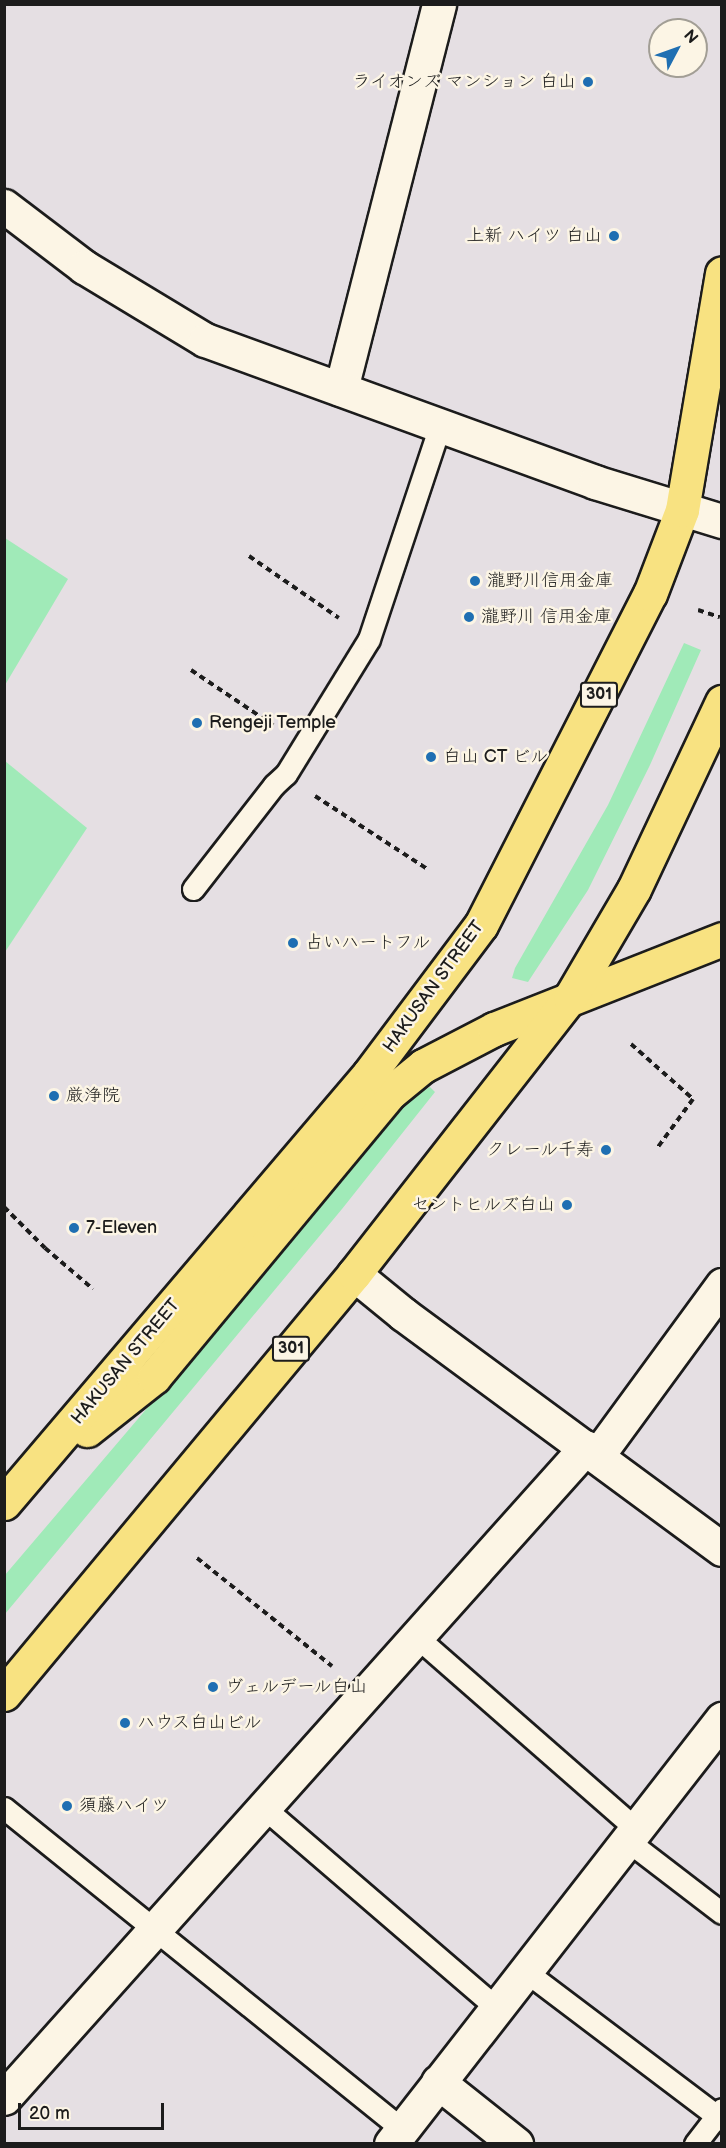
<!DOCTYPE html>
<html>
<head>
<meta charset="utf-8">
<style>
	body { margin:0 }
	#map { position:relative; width:726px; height:2148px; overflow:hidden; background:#e5dfe3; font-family:"Balsamiq Sans","Klee One",sans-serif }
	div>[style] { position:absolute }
	.green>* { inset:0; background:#a0eab8 }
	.path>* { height:4px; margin-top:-2px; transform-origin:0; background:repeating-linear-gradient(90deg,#1c1c1c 0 6px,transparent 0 10.5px) }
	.roads { filter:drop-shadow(2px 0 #1c1c1c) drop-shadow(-2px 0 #1c1c1c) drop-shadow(0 2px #1c1c1c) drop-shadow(0 -2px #1c1c1c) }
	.lane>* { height:21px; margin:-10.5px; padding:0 10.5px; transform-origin:10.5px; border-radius:10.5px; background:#fcf5e5 }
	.street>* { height:33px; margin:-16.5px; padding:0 16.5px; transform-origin:16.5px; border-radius:16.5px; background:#fcf5e5 }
	.secondary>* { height:33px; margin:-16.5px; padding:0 16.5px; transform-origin:16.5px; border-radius:16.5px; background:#fcf5e5 }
	.primary>* { height:33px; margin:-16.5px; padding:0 16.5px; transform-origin:16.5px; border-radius:16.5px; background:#f8e281 }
	.dots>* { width:16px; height:16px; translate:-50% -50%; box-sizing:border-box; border:3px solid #fcf5e5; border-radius:50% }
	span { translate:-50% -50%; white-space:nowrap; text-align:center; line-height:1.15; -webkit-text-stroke:5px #fcf5e5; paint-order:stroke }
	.shield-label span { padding:2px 4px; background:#fcf5e5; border:2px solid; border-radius:4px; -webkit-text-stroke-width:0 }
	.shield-label { font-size:16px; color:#1c1c1c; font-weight:700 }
	.poi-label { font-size:18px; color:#1c1c1c }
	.right { translate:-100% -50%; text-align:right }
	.left { translate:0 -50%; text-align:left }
	.street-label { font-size:18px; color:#1c1c1c }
	.frame { position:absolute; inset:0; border:6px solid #1c1c1c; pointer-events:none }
	.north { position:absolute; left:648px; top:18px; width:60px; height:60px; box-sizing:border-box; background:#fcf5e5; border:2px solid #a29e95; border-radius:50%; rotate:49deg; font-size:16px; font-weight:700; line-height:24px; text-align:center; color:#1c1c1c }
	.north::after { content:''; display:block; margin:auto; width:21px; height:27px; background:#1f6fb2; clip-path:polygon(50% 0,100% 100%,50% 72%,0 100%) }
	.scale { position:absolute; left:18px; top:2103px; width:146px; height:27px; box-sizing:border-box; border:3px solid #1c1c1c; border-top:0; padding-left:8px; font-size:18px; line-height:21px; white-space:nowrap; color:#1c1c1c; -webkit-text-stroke:4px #fcf5e5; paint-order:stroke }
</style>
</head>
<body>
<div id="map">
	<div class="green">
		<div style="clip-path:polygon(5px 538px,68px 579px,5px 685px)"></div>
		<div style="clip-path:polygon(684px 643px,701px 650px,650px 765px,588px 890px,528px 982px,512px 978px,515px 968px,608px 805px)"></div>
		<div style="clip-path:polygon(5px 761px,87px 828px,5px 952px)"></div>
		<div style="clip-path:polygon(430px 1087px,435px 1092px,342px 1209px,5px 1614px,5px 1575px,327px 1197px,400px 1104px)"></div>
	</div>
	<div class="path">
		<div style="left:249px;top:556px;width:109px;rotate:34.6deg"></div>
		<div style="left:698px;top:610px;width:23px;rotate:18deg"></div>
		<div style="left:191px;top:670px;width:99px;rotate:33.9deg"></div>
		<div style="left:315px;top:796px;width:136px;rotate:33deg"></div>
		<div style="left:631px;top:1044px;width:83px;rotate:41.6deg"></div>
		<div style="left:693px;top:1099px;width:59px;rotate:126.1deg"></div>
		<div style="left:4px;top:1207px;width:58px;rotate:45deg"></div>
		<div style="left:45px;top:1248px;width:63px;rotate:40.5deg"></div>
		<div style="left:197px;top:1558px;width:173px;rotate:38.7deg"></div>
	</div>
	<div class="roads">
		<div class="lane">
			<div style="left:193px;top:889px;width:132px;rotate:-52.1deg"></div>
			<div style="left:274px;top:785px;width:16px;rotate:-43deg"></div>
			<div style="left:286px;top:774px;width:158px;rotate:-58.4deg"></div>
			<div style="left:369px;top:639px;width:225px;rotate:-71.6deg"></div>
			<div style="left:418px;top:1638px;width:291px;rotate:41.2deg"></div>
			<div style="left:263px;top:1807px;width:308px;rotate:40.7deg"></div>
			<div style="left:4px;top:1808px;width:511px;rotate:38.89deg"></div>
			<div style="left:628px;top:1841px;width:118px;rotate:37.5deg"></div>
			<div style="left:525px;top:1971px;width:247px;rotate:37.1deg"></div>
			<div style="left:695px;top:2144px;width:44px;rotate:-52.4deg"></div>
		</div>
		<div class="street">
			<div style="left:341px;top:389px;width:397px;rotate:-75.7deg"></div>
			<div style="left:354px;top:1274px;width:63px;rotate:39.2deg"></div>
			<div style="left:403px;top:1314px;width:396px;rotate:36.4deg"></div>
			<div style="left:597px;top:1456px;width:212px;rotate:-53.8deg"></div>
			<div style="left:438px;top:2082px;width:100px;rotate:38.5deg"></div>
			<div style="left:4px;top:2098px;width:873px;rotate:-48.2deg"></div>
			<div style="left:391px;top:2144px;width:539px;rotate:-52.09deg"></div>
		</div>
		<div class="secondary">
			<div style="left:4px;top:206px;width:101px;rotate:37.3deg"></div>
			<div style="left:84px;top:267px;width:141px;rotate:31.1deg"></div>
			<div style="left:205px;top:340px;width:415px;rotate:20deg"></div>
			<div style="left:595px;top:482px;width:133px;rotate:17.1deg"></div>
		</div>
		<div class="primary">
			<div style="left:87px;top:1430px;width:85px;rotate:-38.3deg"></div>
			<div style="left:154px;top:1377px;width:369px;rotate:-50.3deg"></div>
			<div style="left:390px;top:1093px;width:43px;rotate:-39.3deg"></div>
			<div style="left:423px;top:1066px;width:80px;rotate:-27.5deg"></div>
			<div style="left:494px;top:1029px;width:245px;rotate:-21.5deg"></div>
			<div style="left:4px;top:1503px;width:563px;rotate:-49.61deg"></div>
			<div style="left:369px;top:1074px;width:186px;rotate:-53.1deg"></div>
			<div style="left:481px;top:925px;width:372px;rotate:-63deg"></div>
			<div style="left:650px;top:594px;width:90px;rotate:-69.1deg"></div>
			<div style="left:682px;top:510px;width:240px;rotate:-80.4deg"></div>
			<div style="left:4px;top:1694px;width:547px;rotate:-50.19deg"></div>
			<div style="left:354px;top:1274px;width:350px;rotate:-52deg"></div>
			<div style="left:570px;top:998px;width:126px;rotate:-59.6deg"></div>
			<div style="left:634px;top:889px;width:207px;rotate:-64.8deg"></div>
		</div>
	</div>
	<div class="dots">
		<div style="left:588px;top:82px;background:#1f6fb2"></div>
		<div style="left:614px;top:236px;background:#1f6fb2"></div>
		<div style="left:475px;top:581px;background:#1f6fb2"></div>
		<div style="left:469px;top:617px;background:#1f6fb2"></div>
		<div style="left:197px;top:723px;background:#1f6fb2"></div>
		<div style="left:431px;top:757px;background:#1f6fb2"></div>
		<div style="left:293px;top:943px;background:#1f6fb2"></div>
		<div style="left:54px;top:1096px;background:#1f6fb2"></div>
		<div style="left:606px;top:1150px;background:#1f6fb2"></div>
		<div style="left:567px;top:1205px;background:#1f6fb2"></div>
		<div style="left:74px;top:1228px;background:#1f6fb2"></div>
		<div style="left:213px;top:1687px;background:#1f6fb2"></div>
		<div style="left:125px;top:1723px;background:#1f6fb2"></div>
		<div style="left:67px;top:1806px;background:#1f6fb2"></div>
	</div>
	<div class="shield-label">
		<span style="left:599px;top:695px">301</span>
		<span style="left:291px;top:1349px">301</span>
	</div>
	<div class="poi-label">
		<span class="right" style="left:576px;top:82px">ライオンズ マンション 白山</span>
		<span class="right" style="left:602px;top:236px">上新 ハイツ 白山</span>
		<span class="left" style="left:487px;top:581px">瀧野川信用金庫</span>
		<span class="left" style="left:481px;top:617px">瀧野川 信用金庫</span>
		<span class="left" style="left:209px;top:723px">Rengeji Temple</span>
		<span class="left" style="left:443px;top:757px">白山 CT ビル</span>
		<span class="left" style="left:305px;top:943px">占いハートフル</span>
		<span class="left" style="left:66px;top:1096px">厳浄院</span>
		<span class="right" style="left:594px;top:1150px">クレール千寿</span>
		<span class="right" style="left:555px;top:1205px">セントヒルズ白山</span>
		<span class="left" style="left:86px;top:1228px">7-Eleven</span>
		<span class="left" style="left:225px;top:1687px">ヴェルデール白山</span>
		<span class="left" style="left:137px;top:1723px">ハウス白山ビル</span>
		<span class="left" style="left:79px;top:1806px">須藤ハイツ</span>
	</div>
	<div class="street-label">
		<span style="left:434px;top:987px;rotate:-54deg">HAKUSAN STREET</span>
		<span style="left:126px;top:1362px;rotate:-50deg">HAKUSAN STREET</span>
	</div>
	<div class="frame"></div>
	<div class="north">N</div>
	<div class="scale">20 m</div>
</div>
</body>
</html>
